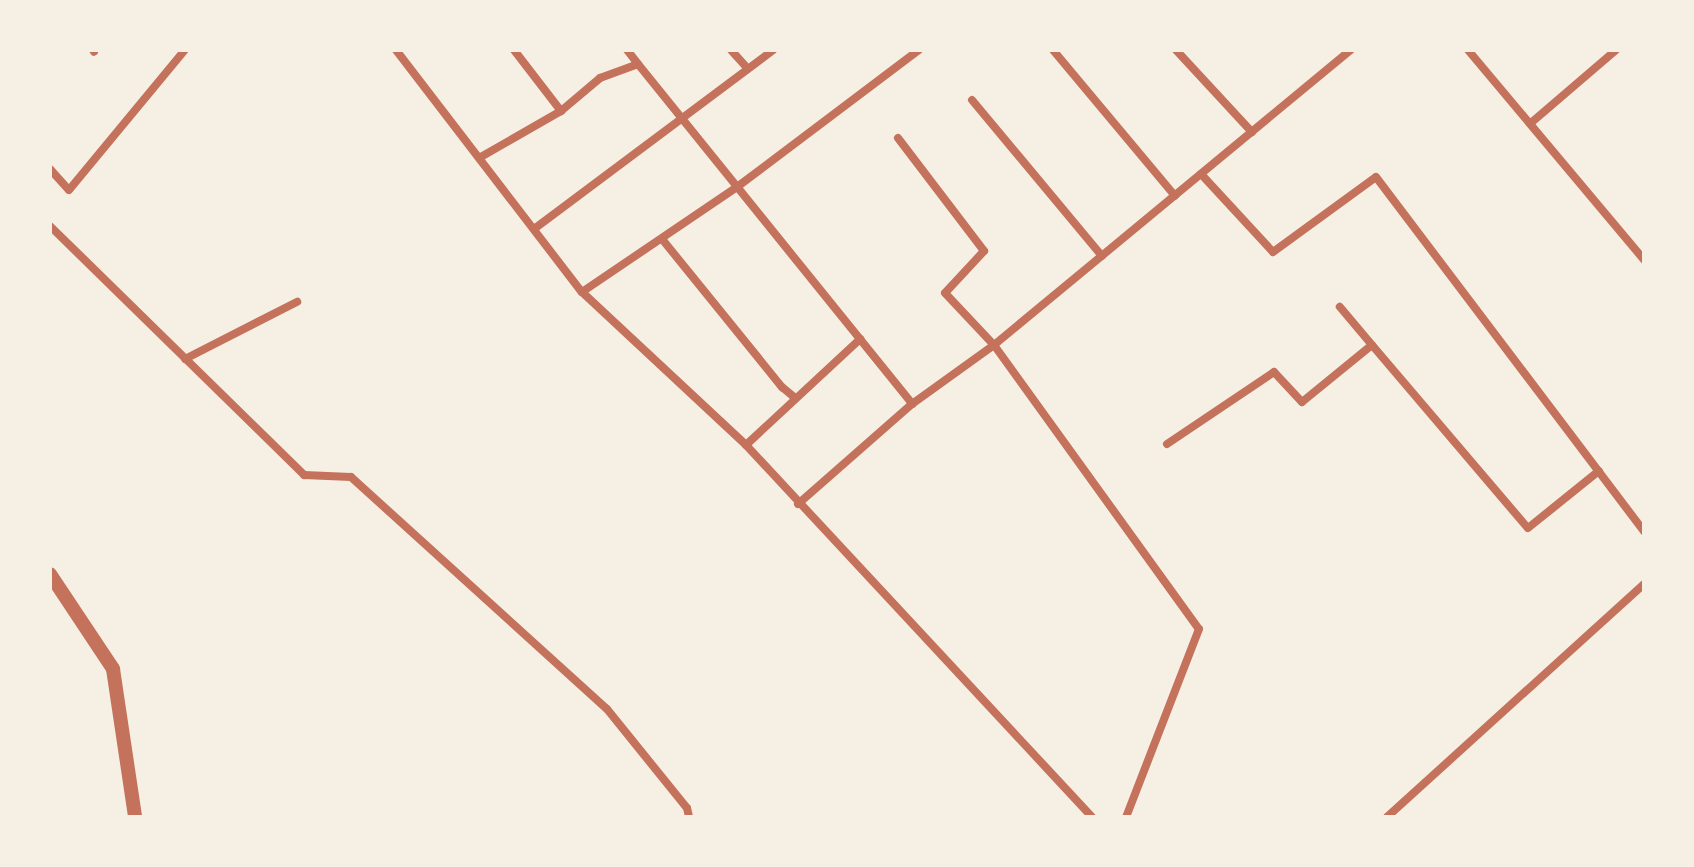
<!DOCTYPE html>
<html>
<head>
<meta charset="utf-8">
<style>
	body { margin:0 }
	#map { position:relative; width:1694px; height:867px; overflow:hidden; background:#f6efe4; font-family:Raleway,sans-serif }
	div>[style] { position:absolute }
	.minor>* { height:8px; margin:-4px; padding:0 4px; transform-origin:4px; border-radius:4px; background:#c5725c }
	.tertiary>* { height:14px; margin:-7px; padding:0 7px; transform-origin:7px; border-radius:7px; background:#c5725c }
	span { translate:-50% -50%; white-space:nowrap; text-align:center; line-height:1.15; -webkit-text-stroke:6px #f6efe4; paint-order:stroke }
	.frame { position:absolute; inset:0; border:52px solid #f6efe4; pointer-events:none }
</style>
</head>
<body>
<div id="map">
	<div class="minor">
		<div style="left:93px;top:50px;width:2px;rotate:63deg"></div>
		<div style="left:396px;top:50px;width:305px;rotate:52.5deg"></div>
		<div style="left:582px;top:292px;width:224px;rotate:43deg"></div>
		<div style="left:746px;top:445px;width:508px;rotate:47.07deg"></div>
		<div style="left:731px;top:50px;width:25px;rotate:48deg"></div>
		<div style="left:1053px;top:50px;width:190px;rotate:50.1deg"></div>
		<div style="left:1176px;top:50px;width:112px;rotate:47.2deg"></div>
		<div style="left:1468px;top:50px;width:274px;rotate:50deg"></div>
		<div style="left:638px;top:64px;width:437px;rotate:51.1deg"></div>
		<div style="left:972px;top:100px;width:203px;rotate:50.2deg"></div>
		<div style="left:561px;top:111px;width:51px;rotate:-40.2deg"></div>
		<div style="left:600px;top:78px;width:40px;rotate:-20.2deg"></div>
		<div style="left:638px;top:64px;width:18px;rotate:-128deg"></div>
		<div style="left:1532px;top:122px;width:111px;rotate:-40.6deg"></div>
		<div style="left:898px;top:138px;width:142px;rotate:52.7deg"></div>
		<div style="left:984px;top:251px;width:57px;rotate:132.9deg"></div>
		<div style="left:945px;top:293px;width:71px;rotate:46.7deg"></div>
		<div style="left:994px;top:345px;width:350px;rotate:54.2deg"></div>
		<div style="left:1199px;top:629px;width:202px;rotate:111.2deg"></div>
		<div style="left:479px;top:158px;width:95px;rotate:-29.8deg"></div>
		<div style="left:561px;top:111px;width:77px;rotate:-127.6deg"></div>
		<div style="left:50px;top:169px;width:28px;rotate:48deg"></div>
		<div style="left:69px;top:190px;width:182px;rotate:-50.4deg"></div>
		<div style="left:1201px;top:174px;width:106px;rotate:47.3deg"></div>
		<div style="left:1273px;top:252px;width:127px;rotate:-36.1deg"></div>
		<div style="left:1376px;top:177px;width:445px;rotate:52.9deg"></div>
		<div style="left:50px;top:226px;width:356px;rotate:44.4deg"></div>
		<div style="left:304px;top:475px;width:47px;rotate:2.4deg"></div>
		<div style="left:351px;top:477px;width:345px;rotate:42.2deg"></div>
		<div style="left:607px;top:709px;width:127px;rotate:51.1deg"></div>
		<div style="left:687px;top:808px;width:9px;rotate:77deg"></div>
		<div style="left:534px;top:229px;width:299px;rotate:-36.8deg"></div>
		<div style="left:662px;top:239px;width:191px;rotate:51deg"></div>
		<div style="left:782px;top:387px;width:17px;rotate:40deg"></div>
		<div style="left:582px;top:292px;width:187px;rotate:-34.1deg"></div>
		<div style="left:737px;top:187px;width:228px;rotate:-37deg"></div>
		<div style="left:1372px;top:345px;width:240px;rotate:49.6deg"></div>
		<div style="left:1528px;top:528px;width:91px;rotate:-38.8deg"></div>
		<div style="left:185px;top:359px;width:126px;rotate:-27deg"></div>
		<div style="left:1167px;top:444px;width:129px;rotate:-33.9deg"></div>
		<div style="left:1274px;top:372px;width:41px;rotate:47deg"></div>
		<div style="left:1302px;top:402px;width:90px;rotate:-39.2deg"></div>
		<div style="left:1372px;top:345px;width:50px;rotate:-130.1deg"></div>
		<div style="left:746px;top:445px;width:156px;rotate:-42.9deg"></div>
		<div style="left:798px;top:504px;width:152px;rotate:-41.3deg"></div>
		<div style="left:912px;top:404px;width:101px;rotate:-35.7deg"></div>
		<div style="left:994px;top:345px;width:463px;rotate:-39.6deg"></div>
		<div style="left:1387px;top:817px;width:347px;rotate:-42.2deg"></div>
	</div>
	<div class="tertiary">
		<div style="left:50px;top:574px;width:114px;rotate:56.4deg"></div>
		<div style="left:113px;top:669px;width:150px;rotate:81.5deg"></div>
	</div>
	<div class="frame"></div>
</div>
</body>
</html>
